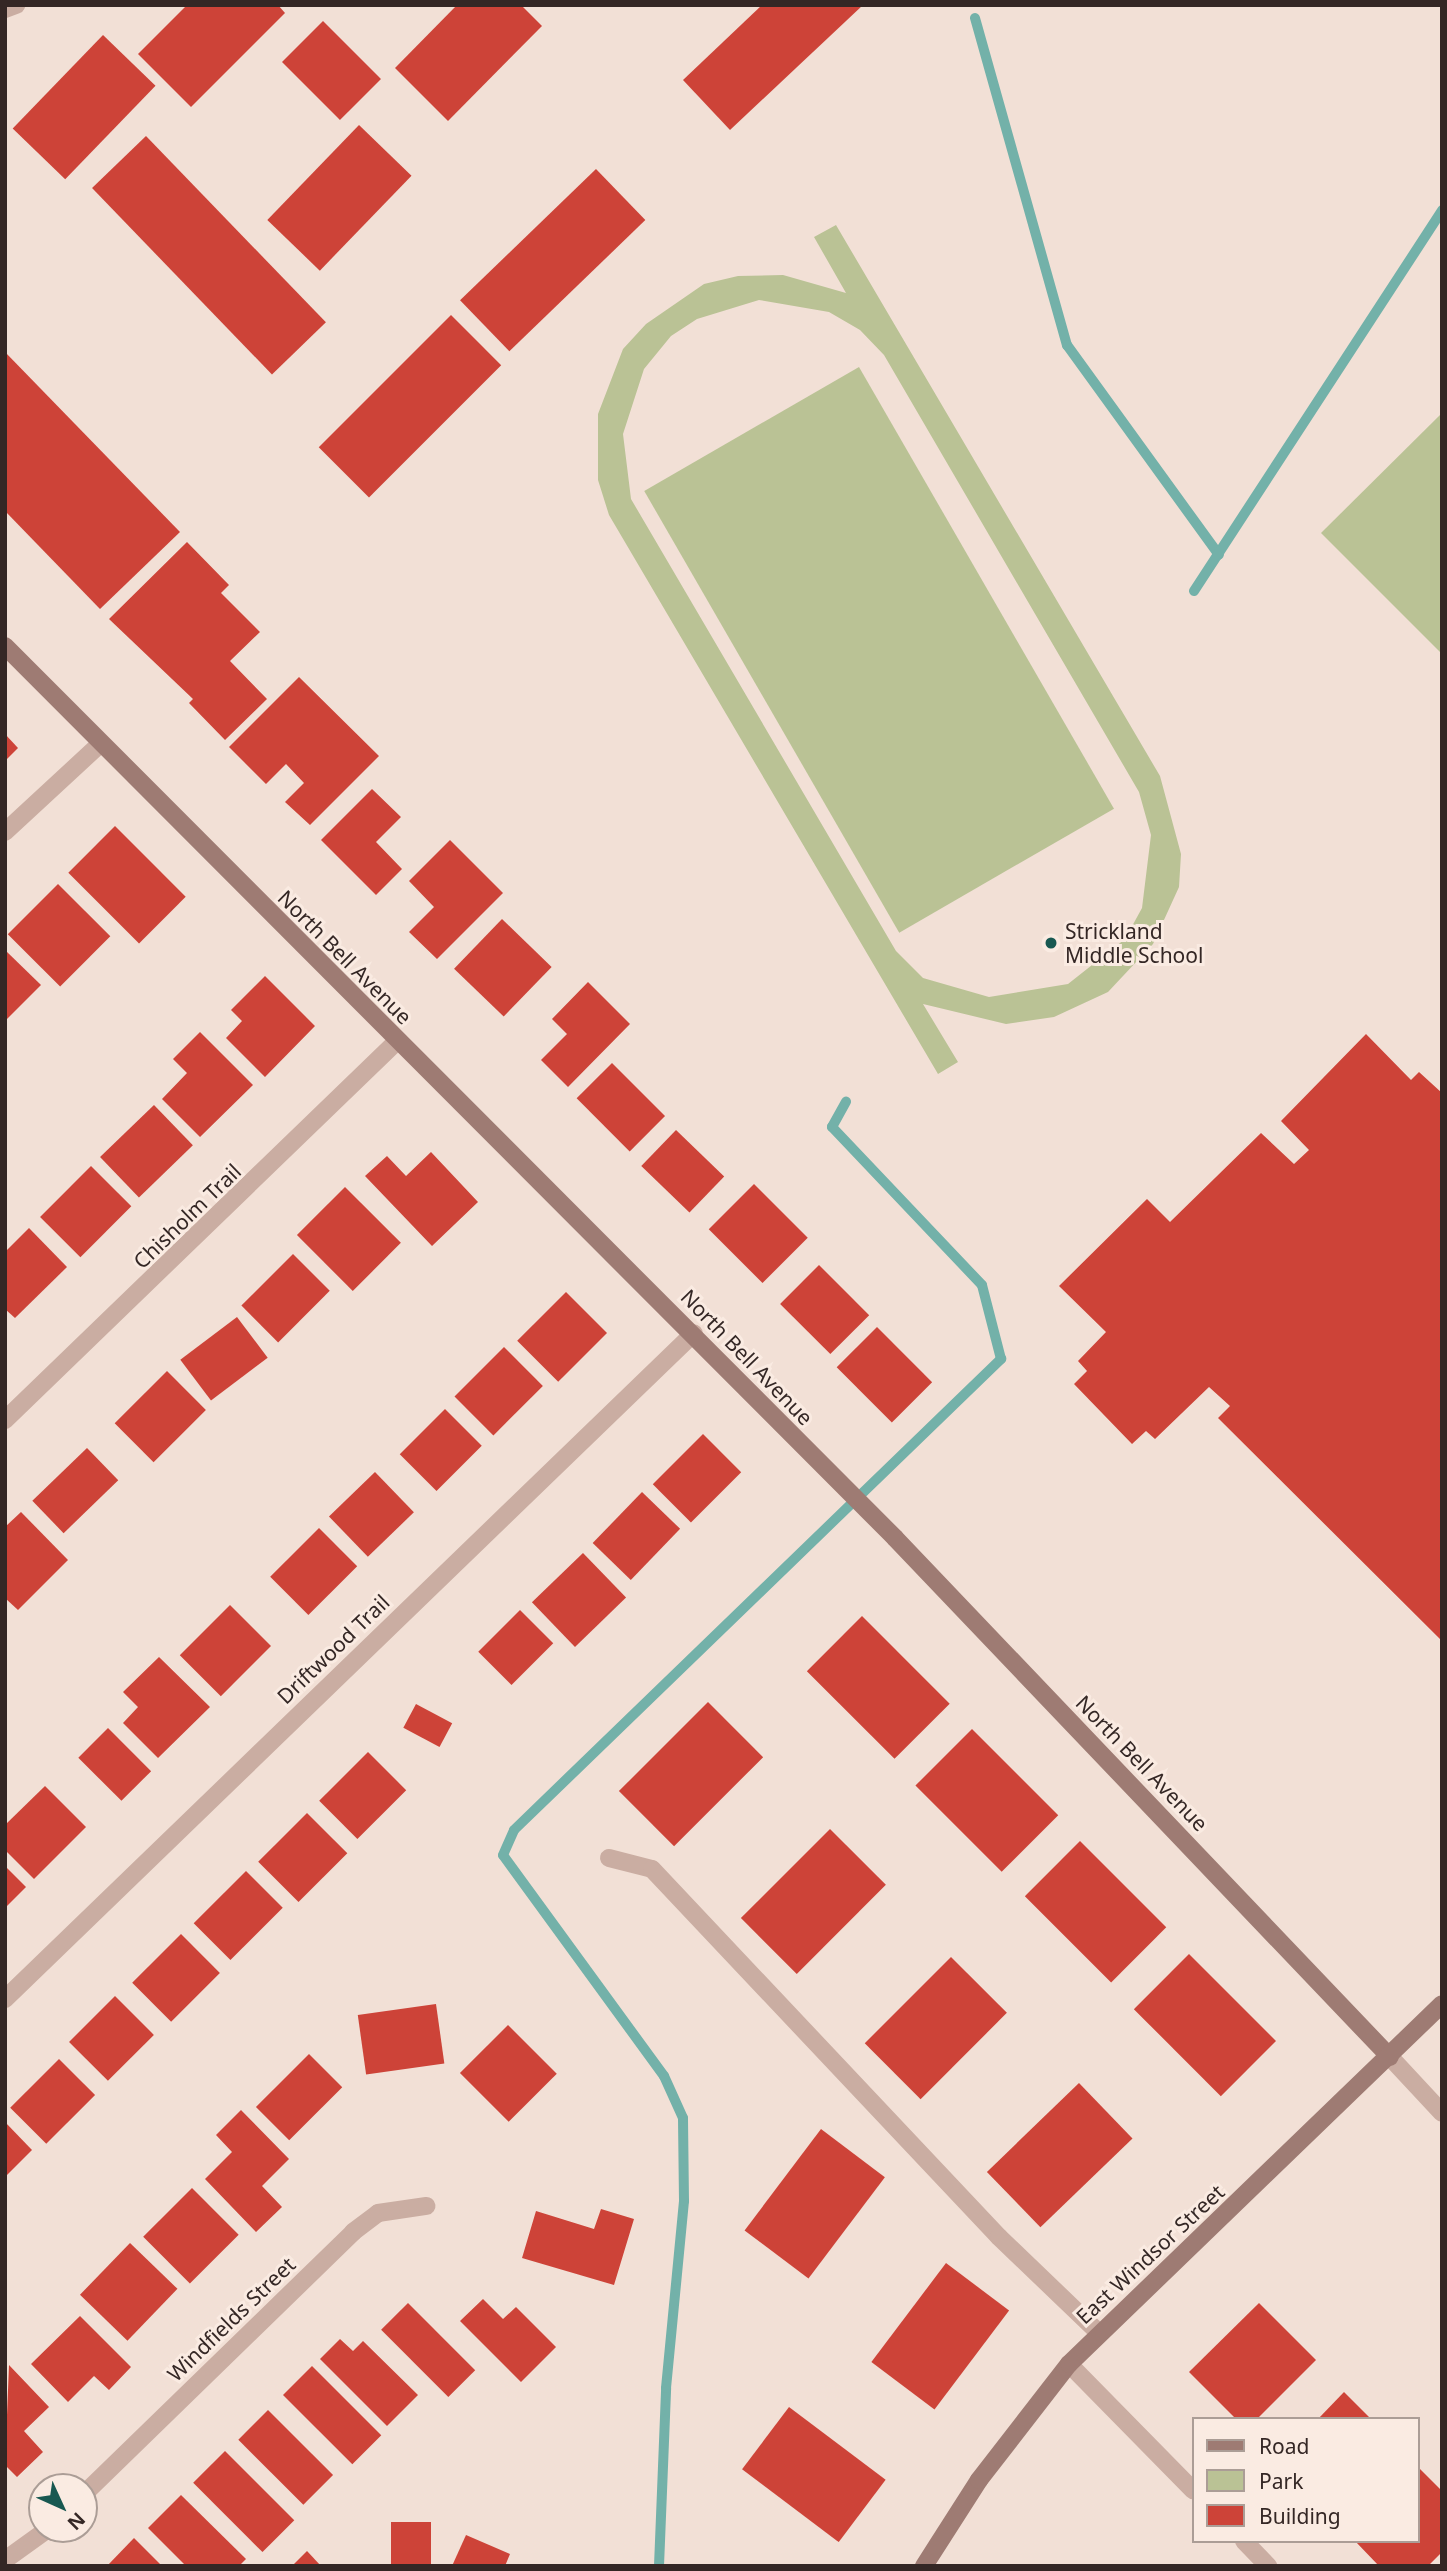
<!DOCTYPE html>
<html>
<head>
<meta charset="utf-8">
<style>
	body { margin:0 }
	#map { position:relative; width:1447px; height:2571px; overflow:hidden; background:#f2e0d6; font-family:"Noto Sans",sans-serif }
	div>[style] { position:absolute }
	.green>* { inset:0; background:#bac295; transform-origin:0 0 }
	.stream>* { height:10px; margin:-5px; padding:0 5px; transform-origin:5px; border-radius:5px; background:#73b1a9 }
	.building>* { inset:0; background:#cd4338; transform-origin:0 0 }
	.street>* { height:18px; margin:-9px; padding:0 9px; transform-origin:9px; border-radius:9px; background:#caada2 }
	.secondary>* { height:18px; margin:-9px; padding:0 9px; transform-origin:9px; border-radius:9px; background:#9e7b73 }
	.dots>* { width:19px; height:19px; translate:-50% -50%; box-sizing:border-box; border:4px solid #faebe2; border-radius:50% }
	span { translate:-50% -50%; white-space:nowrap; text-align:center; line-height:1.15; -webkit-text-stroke:6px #faebe2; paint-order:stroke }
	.poi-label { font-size:21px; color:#342725 }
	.left { translate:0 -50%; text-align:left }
	.street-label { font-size:21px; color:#342725 }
	.frame { position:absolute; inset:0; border:7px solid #342725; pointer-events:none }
	.legend { position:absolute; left:1192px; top:2417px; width:228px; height:126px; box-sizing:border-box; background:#faebe2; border:2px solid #ab9d96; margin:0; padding:9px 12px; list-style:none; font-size:21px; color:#342725 }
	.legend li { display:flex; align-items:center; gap:14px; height:35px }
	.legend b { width:35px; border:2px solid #ab9d96 }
	.north { position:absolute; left:28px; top:2473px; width:70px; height:70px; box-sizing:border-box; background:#faebe2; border:2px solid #ab9d96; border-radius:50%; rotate:135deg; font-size:19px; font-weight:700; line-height:28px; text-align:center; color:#342725 }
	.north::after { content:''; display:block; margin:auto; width:24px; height:32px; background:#185851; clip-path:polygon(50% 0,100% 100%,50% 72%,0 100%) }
</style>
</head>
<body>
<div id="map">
	<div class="green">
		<div style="clip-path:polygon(evenodd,836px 225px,1160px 776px,1181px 854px,1179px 887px,1153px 944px,1108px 992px,1054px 1017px,1006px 1024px,923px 1004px,958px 1062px,938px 1074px,609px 515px,598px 480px,598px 414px,623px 349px,646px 324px,704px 284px,738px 276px,783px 275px,846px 293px,814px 237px,836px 225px,759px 300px,829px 312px,860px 330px,884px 355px,1139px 792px,1151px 835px,1142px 908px,1125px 939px,1068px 984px,989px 997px,923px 978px,896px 951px,631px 499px,623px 434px,644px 369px,671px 336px,697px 319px,759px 300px)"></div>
		<div style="left:859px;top:367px;width:510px;height:248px;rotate:60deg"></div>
		<div style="clip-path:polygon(1442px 413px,1442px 654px,1321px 533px)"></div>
	</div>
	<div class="stream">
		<div style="left:975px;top:18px;width:340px;rotate:74.3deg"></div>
		<div style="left:1067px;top:345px;width:259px;rotate:54.1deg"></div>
		<div style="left:1194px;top:591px;width:455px;rotate:-56.9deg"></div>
		<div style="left:659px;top:2566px;width:178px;rotate:-87.7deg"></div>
		<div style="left:666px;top:2388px;width:188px;rotate:-84.5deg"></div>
		<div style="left:684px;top:2201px;width:83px;rotate:-90.7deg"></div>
		<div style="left:683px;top:2118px;width:46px;rotate:-114.3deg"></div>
		<div style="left:664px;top:2076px;width:273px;rotate:-126.1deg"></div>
		<div style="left:503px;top:1855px;width:27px;rotate:-66deg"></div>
		<div style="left:514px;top:1830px;width:678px;rotate:-44.04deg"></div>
		<div style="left:1001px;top:1359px;width:76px;rotate:-104.4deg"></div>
		<div style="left:982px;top:1285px;width:218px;rotate:-133.5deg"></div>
		<div style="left:832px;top:1127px;width:29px;rotate:-61deg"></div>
	</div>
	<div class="building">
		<div style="clip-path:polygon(187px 5px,278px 5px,285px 13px,191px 107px,138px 54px)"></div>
		<div style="clip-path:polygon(457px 5px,521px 5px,542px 26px,448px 121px,395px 68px)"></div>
		<div style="clip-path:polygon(762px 5px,863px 5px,730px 130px,683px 80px)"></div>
		<div style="left:323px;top:21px;width:82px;height:58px;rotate:45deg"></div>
		<div style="left:103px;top:35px;width:73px;height:130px;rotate:44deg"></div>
		<div style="left:359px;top:125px;width:73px;height:132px;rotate:44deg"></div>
		<div style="left:146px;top:136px;width:259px;height:75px;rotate:46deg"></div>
		<div style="left:596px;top:169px;width:71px;height:189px;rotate:46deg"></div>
		<div style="left:451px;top:315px;width:71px;height:187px;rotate:45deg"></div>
		<div style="clip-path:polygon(5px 352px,180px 532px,100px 609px,5px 511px)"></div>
		<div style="clip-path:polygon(187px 542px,229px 585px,221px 593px,260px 632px,230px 661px,267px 699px,225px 740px,189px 703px,193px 699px,109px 619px)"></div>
		<div style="clip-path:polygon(299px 677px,379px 756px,310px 825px,285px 802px,304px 783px,286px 764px,266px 784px,229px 747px)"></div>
		<div style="clip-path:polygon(5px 734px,18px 748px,5px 761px)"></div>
		<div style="clip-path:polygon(372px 789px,401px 817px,376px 842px,402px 869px,376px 895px,321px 840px)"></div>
		<div style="left:115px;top:826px;width:100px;height:66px;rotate:45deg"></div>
		<div style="clip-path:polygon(450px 840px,503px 893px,437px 959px,409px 932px,434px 907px,409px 881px)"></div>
		<div style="left:58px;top:884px;width:74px;height:71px;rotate:45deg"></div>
		<div style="left:502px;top:919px;width:69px;height:69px;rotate:44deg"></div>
		<div style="clip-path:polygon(5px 950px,41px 985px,5px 1021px)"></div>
		<div style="clip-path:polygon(265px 976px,315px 1026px,265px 1077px,226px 1038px,242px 1021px,231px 1010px)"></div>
		<div style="clip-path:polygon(588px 982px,630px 1024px,568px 1087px,541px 1060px,567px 1034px,552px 1019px)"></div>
		<div style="clip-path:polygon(200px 1032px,253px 1085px,200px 1137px,162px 1099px,187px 1073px,173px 1059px)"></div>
		<div style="clip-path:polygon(1366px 1034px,1411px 1080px,1419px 1072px,1442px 1093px,1442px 1641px,1218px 1418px,1230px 1406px,1209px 1387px,1155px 1439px,1146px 1431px,1132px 1444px,1074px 1384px,1087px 1371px,1078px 1361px,1106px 1332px,1059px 1286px,1147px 1199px,1170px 1222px,1261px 1133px,1294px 1164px,1309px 1150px,1281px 1121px)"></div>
		<div style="left:612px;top:1063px;width:75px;height:50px;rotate:45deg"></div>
		<div style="left:154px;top:1105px;width:56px;height:75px;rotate:46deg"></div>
		<div style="left:676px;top:1130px;width:67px;height:50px;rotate:44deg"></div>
		<div style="clip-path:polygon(431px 1152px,478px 1202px,432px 1246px,365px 1176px,387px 1156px,406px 1176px)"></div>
		<div style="left:91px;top:1166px;width:57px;height:72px;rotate:45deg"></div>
		<div style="left:754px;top:1184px;width:76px;height:64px;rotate:45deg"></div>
		<div style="left:345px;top:1187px;width:79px;height:68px;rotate:45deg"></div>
		<div style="clip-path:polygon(29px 1228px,67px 1267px,15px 1318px,5px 1309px,5px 1252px)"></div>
		<div style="left:293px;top:1254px;width:52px;height:73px;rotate:45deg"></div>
		<div style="left:819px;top:1265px;width:71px;height:55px;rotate:45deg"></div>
		<div style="left:566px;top:1292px;width:58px;height:69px;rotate:45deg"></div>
		<div style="left:237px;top:1317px;width:51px;height:71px;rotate:53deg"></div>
		<div style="left:877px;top:1327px;width:78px;height:57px;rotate:45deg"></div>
		<div style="left:504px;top:1347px;width:55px;height:70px;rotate:45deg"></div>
		<div style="left:167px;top:1371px;width:55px;height:74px;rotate:45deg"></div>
		<div style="left:445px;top:1409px;width:52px;height:64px;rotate:45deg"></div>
		<div style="left:703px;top:1434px;width:54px;height:71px;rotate:45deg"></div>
		<div style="left:87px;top:1448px;width:45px;height:76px;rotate:46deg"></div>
		<div style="left:375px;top:1472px;width:56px;height:64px;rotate:46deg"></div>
		<div style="left:642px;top:1492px;width:53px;height:71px;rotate:44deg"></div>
		<div style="clip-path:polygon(21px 1512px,68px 1560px,18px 1610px,5px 1598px,5px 1527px)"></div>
		<div style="left:319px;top:1528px;width:54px;height:69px;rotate:45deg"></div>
		<div style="left:583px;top:1553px;width:62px;height:71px;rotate:46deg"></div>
		<div style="left:230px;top:1605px;width:58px;height:71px;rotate:45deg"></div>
		<div style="left:520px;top:1610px;width:47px;height:59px;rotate:45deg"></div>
		<div style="left:862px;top:1616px;width:124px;height:78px;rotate:45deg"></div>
		<div style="clip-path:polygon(159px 1657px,210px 1707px,158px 1758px,123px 1723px,138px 1707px,123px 1692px)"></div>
		<div style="left:708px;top:1702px;width:78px;height:126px;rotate:45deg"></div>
		<div style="left:416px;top:1704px;width:41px;height:27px;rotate:28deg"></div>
		<div style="left:108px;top:1728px;width:61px;height:42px;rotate:45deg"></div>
		<div style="left:972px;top:1729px;width:122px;height:80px;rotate:45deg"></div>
		<div style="left:368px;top:1752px;width:54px;height:69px;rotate:45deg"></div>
		<div style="clip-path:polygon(45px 1786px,86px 1827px,34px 1879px,5px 1850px,5px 1825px)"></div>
		<div style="left:307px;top:1813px;width:57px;height:69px;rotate:45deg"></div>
		<div style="left:830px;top:1829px;width:79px;height:126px;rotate:45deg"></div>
		<div style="left:1080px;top:1841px;width:122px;height:78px;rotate:45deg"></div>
		<div style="clip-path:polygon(5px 1866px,26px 1887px,5px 1908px)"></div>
		<div style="left:246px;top:1871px;width:52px;height:74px;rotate:45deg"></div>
		<div style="left:181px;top:1934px;width:55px;height:69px;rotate:45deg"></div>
		<div style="left:1189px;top:1954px;width:123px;height:78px;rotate:45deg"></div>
		<div style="left:951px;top:1957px;width:79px;height:122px;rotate:45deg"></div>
		<div style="left:115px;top:1996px;width:55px;height:65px;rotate:45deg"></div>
		<div style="left:436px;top:2004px;width:60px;height:79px;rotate:82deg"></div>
		<div style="left:508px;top:2025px;width:69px;height:68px;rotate:45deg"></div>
		<div style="left:309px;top:2054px;width:47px;height:75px;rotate:45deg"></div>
		<div style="left:59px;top:2059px;width:51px;height:69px;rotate:45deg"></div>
		<div style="left:1079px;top:2083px;width:77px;height:128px;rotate:46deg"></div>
		<div style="clip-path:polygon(241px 2110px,289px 2159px,262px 2186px,282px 2207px,256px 2232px,205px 2179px,232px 2152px,216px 2135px)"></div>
		<div style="clip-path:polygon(5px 2122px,32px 2150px,5px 2177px)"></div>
		<div style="left:821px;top:2129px;width:80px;height:127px;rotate:37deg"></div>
		<div style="left:192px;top:2188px;width:66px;height:69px;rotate:45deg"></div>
		<div style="clip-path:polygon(601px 2209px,634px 2219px,614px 2285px,522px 2258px,536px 2211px,594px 2229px)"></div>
		<div style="left:130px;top:2243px;width:66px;height:72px;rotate:44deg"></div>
		<div style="left:946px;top:2263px;width:79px;height:124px;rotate:37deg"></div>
		<div style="clip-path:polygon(483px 2299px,503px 2319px,516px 2307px,556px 2347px,521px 2382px,460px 2321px)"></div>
		<div style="left:408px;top:2303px;width:95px;height:38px;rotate:45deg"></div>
		<div style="clip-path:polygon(1259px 2303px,1316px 2360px,1257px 2419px,1236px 2419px,1189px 2372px)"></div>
		<div style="clip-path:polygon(80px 2316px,131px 2367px,109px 2390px,94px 2376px,68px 2402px,31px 2364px)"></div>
		<div style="clip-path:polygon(340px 2339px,353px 2351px,363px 2341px,418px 2395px,387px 2426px,320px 2359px)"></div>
		<div style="clip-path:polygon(9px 2365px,49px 2407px,24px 2431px,43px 2452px,17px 2477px,5px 2465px)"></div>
		<div style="left:312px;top:2366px;width:98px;height:41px;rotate:45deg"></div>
		<div style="clip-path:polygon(1344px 2392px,1371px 2419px,1318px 2419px)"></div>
		<div style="left:789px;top:2407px;width:121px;height:78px;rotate:37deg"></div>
		<div style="left:268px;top:2410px;width:92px;height:42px;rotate:45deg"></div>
		<div style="left:225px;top:2451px;width:98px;height:45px;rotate:45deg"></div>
		<div style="clip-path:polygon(1417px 2466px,1442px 2491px,1442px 2552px,1428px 2566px,1379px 2566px,1355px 2541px,1417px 2541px)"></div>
		<div style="clip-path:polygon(181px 2495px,246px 2559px,239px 2566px,186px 2566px,148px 2528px)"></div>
		<div style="left:391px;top:2522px;width:40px;height:44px"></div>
		<div style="clip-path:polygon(466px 2535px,510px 2554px,505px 2566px,452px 2566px)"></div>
		<div style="clip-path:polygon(134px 2538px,162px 2566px,107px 2566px)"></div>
		<div style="clip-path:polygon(307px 2551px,321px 2566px,292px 2566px)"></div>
	</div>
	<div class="street">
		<div style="left:5px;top:9px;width:12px;rotate:-20deg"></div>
		<div style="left:5px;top:832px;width:129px;rotate:-42.8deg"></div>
		<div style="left:5px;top:1420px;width:545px;rotate:-44.03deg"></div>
		<div style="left:609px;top:1858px;width:44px;rotate:14.3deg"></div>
		<div style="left:652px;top:1869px;width:506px;rotate:46.68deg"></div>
		<div style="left:999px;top:2237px;width:139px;rotate:43.8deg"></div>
		<div style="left:5px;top:1999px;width:958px;rotate:-44.03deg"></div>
		<div style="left:1390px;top:2057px;width:76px;rotate:47.1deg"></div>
		<div style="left:1069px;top:2364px;width:177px;rotate:45.5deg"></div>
		<div style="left:84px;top:2494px;width:376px;rotate:-44.2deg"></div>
		<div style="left:353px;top:2232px;width:31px;rotate:-37deg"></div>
		<div style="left:378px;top:2213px;width:49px;rotate:-8.3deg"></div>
		<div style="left:1244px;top:2541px;width:35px;rotate:46deg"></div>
		<div style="left:5px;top:2560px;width:53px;rotate:-35.8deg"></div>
	</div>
	<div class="secondary">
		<div style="left:5px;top:646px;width:1260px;rotate:45.06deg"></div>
		<div style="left:895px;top:1538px;width:717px;rotate:46.36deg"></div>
		<div style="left:924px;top:2566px;width:102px;rotate:-57.4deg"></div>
		<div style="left:979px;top:2480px;width:147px;rotate:-52.2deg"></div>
		<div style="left:1069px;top:2364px;width:518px;rotate:-43.98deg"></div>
	</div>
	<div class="dots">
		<div style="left:1051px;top:943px;background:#185851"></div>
	</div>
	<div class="poi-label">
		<span class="left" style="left:1065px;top:943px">Strickland<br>Middle School</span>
	</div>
	<div class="street-label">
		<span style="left:345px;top:957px;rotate:45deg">North Bell Avenue</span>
		<span style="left:187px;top:1216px;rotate:-44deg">Chisholm Trail</span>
		<span style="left:747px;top:1357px;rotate:46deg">North Bell Avenue</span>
		<span style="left:333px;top:1649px;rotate:-44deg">Driftwood Trail</span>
		<span style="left:1142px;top:1763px;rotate:46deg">North Bell Avenue</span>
		<span style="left:1150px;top:2254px;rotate:-43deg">East Windsor Street</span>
		<span style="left:231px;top:2319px;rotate:-44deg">Windfields Street</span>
	</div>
	<div class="frame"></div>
	<ul class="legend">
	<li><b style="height:9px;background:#9e7b73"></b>Road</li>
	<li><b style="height:19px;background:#bac295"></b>Park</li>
	<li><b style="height:19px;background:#cd4338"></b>Building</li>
	</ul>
	<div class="north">N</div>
</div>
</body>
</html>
